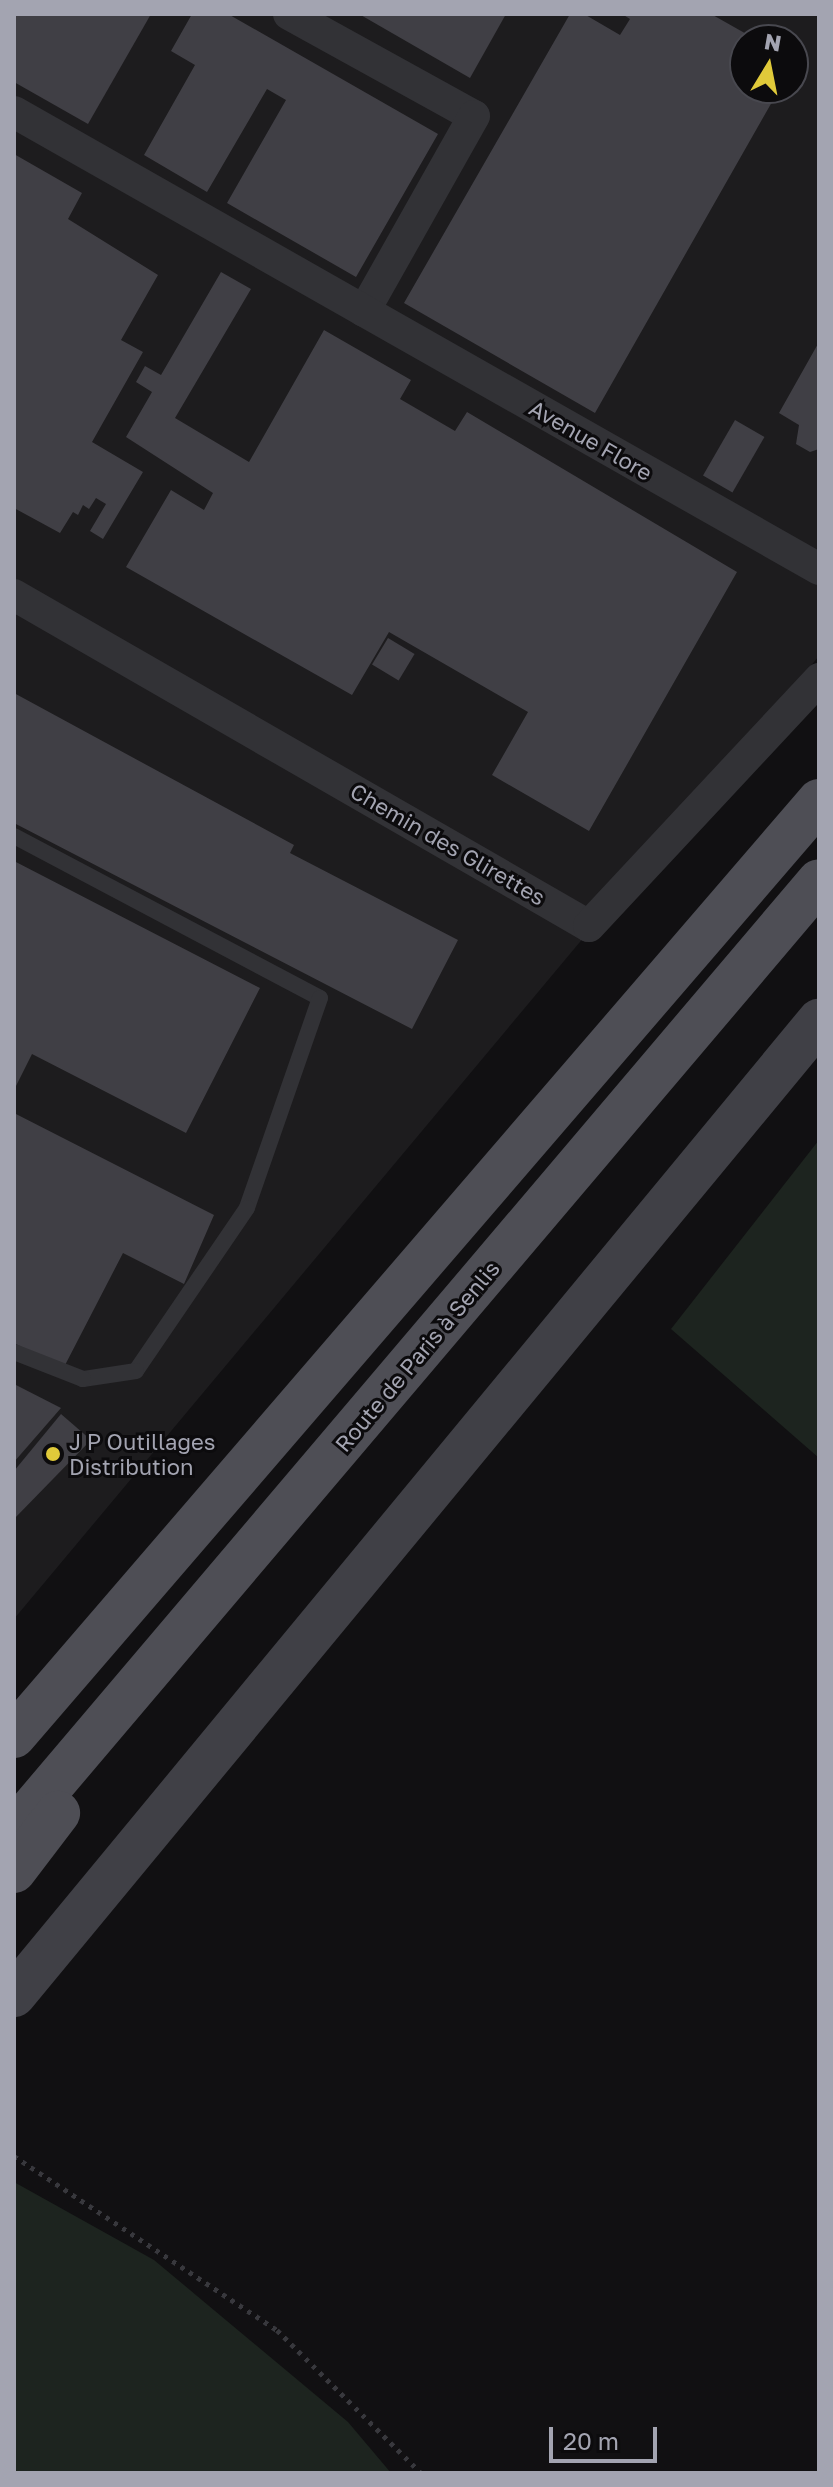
<!DOCTYPE html>
<html>
<head>
<meta charset="utf-8">
<style>
	body { margin:0 }
	#map { position:relative; width:833px; height:2487px; overflow:hidden; background:#111012; font-family:"Golos Text",sans-serif }
	div>[style] { position:absolute }
	.built>* { inset:0; background:#1d1c1e }
	.green>* { inset:0; background:#1d241f }
	.building>* { inset:0; background:#403f45; transform-origin:0 0 }
	.path>* { height:5px; margin-top:-2.5px; transform-origin:0; background:repeating-linear-gradient(90deg,#38383d 0 4px,transparent 0 10px) }
	.lane>* { height:16px; margin:-8px; padding:0 8px; transform-origin:8px; border-radius:8px; background:#323236 }
	.street>* { height:32px; margin:-16px; padding:0 16px; transform-origin:16px; border-radius:16px; background:#323236 }
	.secondary>* { height:44px; margin:-22px; padding:0 22px; transform-origin:22px; border-radius:22px; background:#404046 }
	.primary>* { height:44px; margin:-22px; padding:0 22px; transform-origin:22px; border-radius:22px; background:#4e4e55 }
	.dots>* { width:22px; height:22px; translate:-50% -50%; box-sizing:border-box; border:4px solid #0c0b0d; border-radius:50% }
	span { translate:-50% -50%; white-space:nowrap; text-align:center; line-height:1.15; -webkit-text-stroke:6px #0c0b0d; paint-order:stroke }
	.street-label { font-size:22px; color:#a3a4b1 }
	.poi-label { font-size:22px; color:#a3a4b1 }
	.left { translate:0 -50%; text-align:left }
	.frame { position:absolute; inset:0; border:16px solid #a3a4b1; pointer-events:none }
	.north { position:absolute; left:729px; top:24px; width:80px; height:80px; box-sizing:border-box; background:#0c0b0d; border:2px solid #48484f; border-radius:50%; rotate:10deg; font-size:22px; font-weight:700; line-height:32px; text-align:center; color:#a3a4b1 }
	.north::after { content:''; display:block; margin:auto; width:28px; height:36px; background:#e0ca3a; clip-path:polygon(50% 0,100% 100%,50% 72%,0 100%) }
	.scale { position:absolute; left:549px; top:2427px; width:108px; height:36px; box-sizing:border-box; border:4px solid #a3a4b1; border-top:0; padding-left:10px; font-size:24px; line-height:28px; white-space:nowrap; color:#a3a4b1; -webkit-text-stroke:6px #0c0b0d; paint-order:stroke }
</style>
</head>
<body>
<div id="map">
	<div class="built">
		<div style="clip-path:polygon(evenodd,14px 14px,819px 14px,819px 656px,14px 1619px,14px 14px,745px 40px,793px 40px,793px 88px,745px 88px,745px 40px)"></div>
	</div>
	<div class="green">
		<div style="clip-path:polygon(819px 1140px,819px 1458px,671px 1329px)"></div>
		<div style="clip-path:polygon(14px 2182px,154px 2260px,348px 2422px,391px 2473px,14px 2473px)"></div>
	</div>
	<div class="building">
		<div style="clip-path:polygon(14px 14px,151px 14px,88px 124px,14px 82px)"></div>
		<div style="clip-path:polygon(192px 14px,228px 14px,438px 134px,356px 277px,227px 203px,286px 100px,267px 89px,207px 192px,144px 155px,195px 65px,171px 51px)"></div>
		<div style="clip-path:polygon(359px 14px,506px 14px,470px 78px)"></div>
		<div style="clip-path:polygon(570px 14px,584px 14px,620px 35px,630px 19px,622px 14px,711px 14px,757px 40px,745px 40px,745px 88px,780px 88px,595px 413px,404px 303px)"></div>
		<div style="clip-path:polygon(14px 154px,82px 193px,68px 219px,158px 275px,121px 340px,143px 352px,92px 442px,143px 472px,103px 539px,90px 531px,106px 504px,96px 498px,89px 509px,83px 505px,78px 515px,73px 512px,60px 533px,14px 508px)"></div>
		<div style="clip-path:polygon(221px 272px,251px 289px,175px 418px,249px 462px,324px 330px,411px 380px,400px 399px,455px 431px,467px 412px,737px 572px,589px 831px,492px 775px,528px 712px,389px 632px,352px 695px,126px 567px,171px 490px,204px 510px,213px 493px,126px 437px,152px 392px,136px 382px,145px 366px,161px 375px)"></div>
		<div style="clip-path:polygon(819px 342px,819px 449px,810px 452px,796px 444px,799px 425px,779px 413px)"></div>
		<div style="left:735px;top:420px;width:34px;height:64px;rotate:30deg"></div>
		<div style="left:388px;top:638px;width:31px;height:31px;rotate:31deg"></div>
		<div style="clip-path:polygon(14px 693px,294px 845px,290px 853px,458px 940px,412px 1029px,14px 823px)"></div>
		<div style="clip-path:polygon(14px 861px,260px 988px,186px 1133px,32px 1054px,14px 1090px)"></div>
		<div style="clip-path:polygon(14px 1113px,214px 1215px,184px 1284px,123px 1253px,63px 1369px,14px 1343px)"></div>
		<div style="clip-path:polygon(14px 1384px,61px 1408px,14px 1462px)"></div>
		<div style="clip-path:polygon(61px 1414px,91px 1440px,14px 1519px,14px 1471px)"></div>
	</div>
	<div class="path">
		<div style="left:14px;top:2156px;width:315px;rotate:33.5deg"></div>
		<div style="left:277px;top:2330px;width:203px;rotate:44.8deg"></div>
	</div>
	<div class="lane">
		<div style="left:14px;top:836px;width:346px;rotate:27.9deg"></div>
		<div style="left:320px;top:998px;width:222px;rotate:109.2deg"></div>
		<div style="left:247px;top:1208px;width:197px;rotate:124.3deg"></div>
		<div style="left:136px;top:1371px;width:54px;rotate:171.4deg"></div>
		<div style="left:83px;top:1379px;width:74px;rotate:-158.6deg"></div>
	</div>
	<div class="street">
		<div style="left:289px;top:14px;width:211px;rotate:28.9deg"></div>
		<div style="left:474px;top:116px;width:224px;rotate:119.4deg"></div>
		<div style="left:14px;top:112px;width:926px;rotate:29.58deg"></div>
		<div style="left:14px;top:595px;width:663px;rotate:29.93deg"></div>
		<div style="left:589px;top:926px;width:338px;rotate:-47deg"></div>
	</div>
	<div class="secondary">
		<div style="left:14px;top:1995px;width:1264px;rotate:-50.43deg"></div>
	</div>
	<div class="primary">
		<div style="left:14px;top:1736px;width:1234px;rotate:-49.27deg"></div>
		<div style="left:14px;top:1830px;width:1244px;rotate:-49.69deg"></div>
		<div style="left:14px;top:1871px;width:73px;rotate:-52.8deg"></div>
	</div>
	<div class="dots">
		<div style="left:53px;top:1454px;background:#e0ca3a"></div>
	</div>
	<div class="street-label">
		<span style="left:591px;top:440px;rotate:30deg">Avenue Flore</span>
		<span style="left:448px;top:844px;rotate:30deg">Chemin des Glirettes</span>
		<span style="left:417px;top:1356px;rotate:-50deg">Route de Paris à Senlis</span>
	</div>
	<div class="poi-label">
		<span class="left" style="left:69px;top:1454px">J P Outillages<br>Distribution</span>
	</div>
	<div class="frame"></div>
	<div class="north">N</div>
	<div class="scale">20 m</div>
</div>
</body>
</html>
